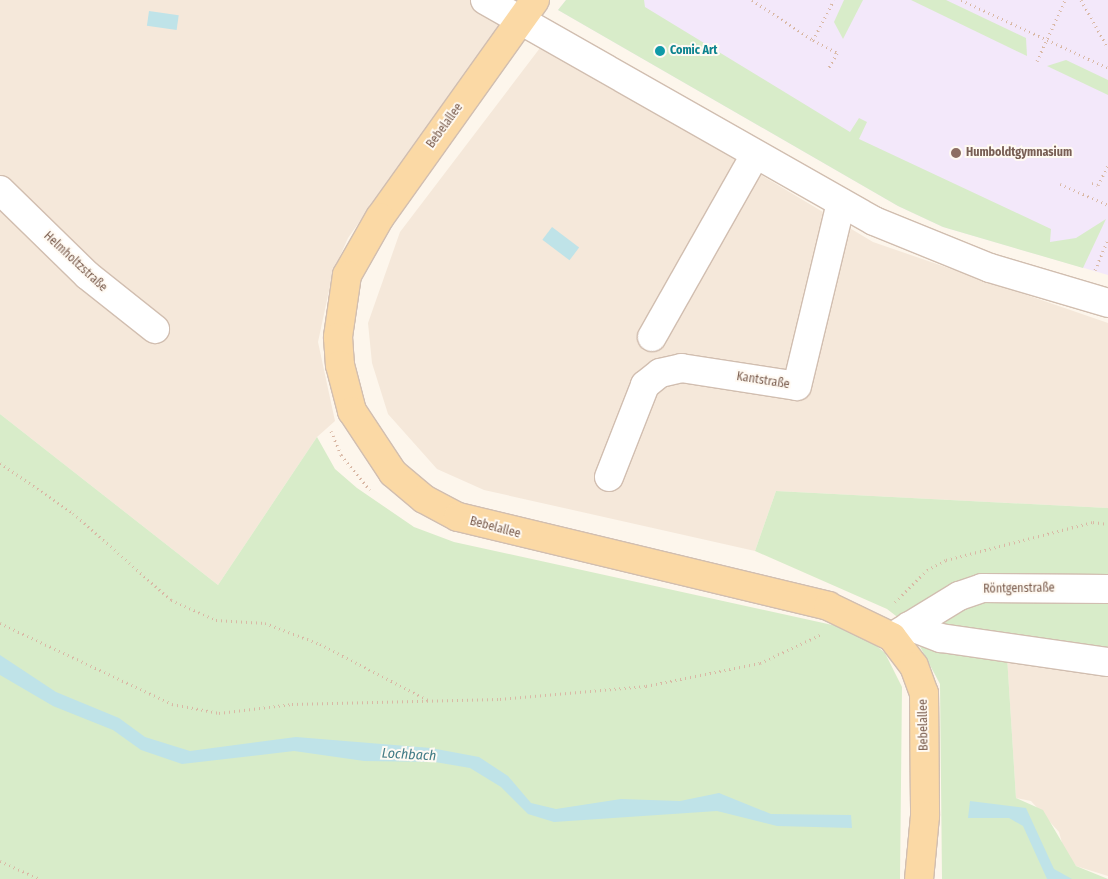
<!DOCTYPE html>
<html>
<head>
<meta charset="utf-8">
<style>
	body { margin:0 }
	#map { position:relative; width:1108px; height:879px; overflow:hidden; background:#fdf6ec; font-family:"Fira Sans Condensed",sans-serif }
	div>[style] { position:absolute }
	.residential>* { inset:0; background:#f5e8da }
	.education>* { inset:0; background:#f3e8fa }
	.green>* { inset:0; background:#d8ecc9 }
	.water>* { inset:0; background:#bfe3e8; transform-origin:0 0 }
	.path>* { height:3px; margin-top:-1.5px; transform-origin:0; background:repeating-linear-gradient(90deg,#d9b8a5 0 1px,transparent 0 5px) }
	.roads { filter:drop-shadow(1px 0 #d1beb0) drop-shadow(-1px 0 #d1beb0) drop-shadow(0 1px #d1beb0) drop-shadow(0 -1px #d1beb0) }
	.minor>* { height:28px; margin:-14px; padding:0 14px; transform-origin:14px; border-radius:14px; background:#fff }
	.major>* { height:28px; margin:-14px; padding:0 14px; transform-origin:14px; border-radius:14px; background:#fbd9a5 }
	.dots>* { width:14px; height:14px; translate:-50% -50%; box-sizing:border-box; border:2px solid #fffaf3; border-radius:50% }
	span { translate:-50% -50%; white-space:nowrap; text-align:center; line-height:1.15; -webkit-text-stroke:4px #fffaf3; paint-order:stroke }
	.culture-label { font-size:12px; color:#0d838f; font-weight:700 }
	.left { translate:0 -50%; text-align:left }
	.street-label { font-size:12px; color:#7a5c4d }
	.education-label { font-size:12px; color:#785e54; font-weight:700 }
	.water-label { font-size:14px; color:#437c86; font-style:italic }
</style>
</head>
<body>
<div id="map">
	<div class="residential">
		<div style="clip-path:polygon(0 0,517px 0,348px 238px,333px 272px,318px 342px,335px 421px,317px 437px,218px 585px,0 414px)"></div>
		<div style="clip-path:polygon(543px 44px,873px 242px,1108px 323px,1108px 508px,776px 491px,755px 551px,484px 490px,437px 469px,388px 414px,372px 363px,368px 323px,400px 232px)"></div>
		<div style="clip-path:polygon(1007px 657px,1108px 674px,1108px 876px,1076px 866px,1064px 850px,1059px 832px,1031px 801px,1016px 798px)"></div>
	</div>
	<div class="education">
		<div style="clip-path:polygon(566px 0,1108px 0,1108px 275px,943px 227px,898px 206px,558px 10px)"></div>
	</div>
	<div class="green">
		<div style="clip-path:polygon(566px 0,644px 0,645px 7px,850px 132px,859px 118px,867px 122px,859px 139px,1051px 229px,1050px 242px,1076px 238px,1106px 219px,1083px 268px,943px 227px,898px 206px,558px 10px)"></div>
		<div style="clip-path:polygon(844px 0,863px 0,843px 39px,834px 22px)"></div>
		<div style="clip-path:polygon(911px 0,946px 0,1026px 38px,1027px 56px)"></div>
		<div style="clip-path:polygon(1066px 60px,1108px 80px,1108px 95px,1047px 66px)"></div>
		<div style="clip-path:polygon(0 414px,218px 585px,317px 437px,335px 469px,357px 488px,414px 527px,454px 542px,837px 626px,871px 641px,885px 653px,902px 687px,900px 879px,0 879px)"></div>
		<div style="clip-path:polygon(776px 491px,1108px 508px,1108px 653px,1007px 656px,1016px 798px,1043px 810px,1076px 866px,1108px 879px,942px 879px,940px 684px,909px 626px,887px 609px,755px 551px)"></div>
	</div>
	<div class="water">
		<div style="left:149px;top:11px;width:30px;height:15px;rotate:8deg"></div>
		<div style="left:552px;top:227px;width:34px;height:16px;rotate:37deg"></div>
		<div style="clip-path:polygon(0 655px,56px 692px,119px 718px,145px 737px,190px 751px,296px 737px,431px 748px,479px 757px,508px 776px,531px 803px,556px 809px,621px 799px,680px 801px,719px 793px,771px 814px,851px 815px,852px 828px,777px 826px,717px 811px,554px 822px,528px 814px,501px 787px,470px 768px,435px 762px,364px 761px,294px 751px,182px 764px,141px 750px,113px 730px,53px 706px,0 675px)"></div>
		<div style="clip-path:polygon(970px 801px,1026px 808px,1054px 869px,1072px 879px,1047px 879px,1023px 826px,1009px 818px,968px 818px)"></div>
	</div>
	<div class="path">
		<div style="left:752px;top:0;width:73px;rotate:33.3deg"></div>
		<div style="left:813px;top:40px;width:45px;rotate:-62.3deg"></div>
		<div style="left:961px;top:0;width:162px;rotate:24.8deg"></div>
		<div style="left:1081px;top:0;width:55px;rotate:60.6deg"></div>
		<div style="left:813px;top:40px;width:27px;rotate:28deg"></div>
		<div style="left:837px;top:53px;width:18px;rotate:119deg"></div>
		<div style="left:1037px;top:61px;width:67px;rotate:-65.3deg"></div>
		<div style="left:1092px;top:183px;width:6px;rotate:18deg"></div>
		<div style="left:1098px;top:185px;width:22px;rotate:-63deg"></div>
		<div style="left:1060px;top:184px;width:52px;rotate:23.6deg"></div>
		<div style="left:1095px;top:270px;width:34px;rotate:-67deg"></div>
		<div style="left:331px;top:431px;width:26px;rotate:67deg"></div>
		<div style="left:341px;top:455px;width:45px;rotate:50.4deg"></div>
		<div style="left:0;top:463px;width:88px;rotate:34.4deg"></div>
		<div style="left:73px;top:513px;width:131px;rotate:41.6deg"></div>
		<div style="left:171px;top:600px;width:49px;rotate:24deg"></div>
		<div style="left:216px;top:620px;width:49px;rotate:3.5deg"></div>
		<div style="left:265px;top:623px;width:59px;rotate:20.9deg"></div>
		<div style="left:320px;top:644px;width:124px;rotate:27.4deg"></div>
		<div style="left:895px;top:602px;width:45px;rotate:-45deg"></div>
		<div style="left:927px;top:570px;width:21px;rotate:-28deg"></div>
		<div style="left:946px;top:560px;width:152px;rotate:-14.5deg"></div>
		<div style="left:1093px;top:522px;width:15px;rotate:8deg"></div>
		<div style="left:0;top:623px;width:190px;rotate:25.2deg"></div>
		<div style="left:172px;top:704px;width:48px;rotate:10.8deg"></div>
		<div style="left:219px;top:713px;width:74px;rotate:-7deg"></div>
		<div style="left:292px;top:704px;width:208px;rotate:-1.4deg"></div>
		<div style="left:500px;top:699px;width:147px;rotate:-5.1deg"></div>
		<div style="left:646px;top:686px;width:116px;rotate:-11.4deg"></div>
		<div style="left:760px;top:663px;width:68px;rotate:-25.1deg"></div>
		<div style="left:0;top:861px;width:44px;rotate:24.2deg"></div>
	</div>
	<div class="roads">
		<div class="minor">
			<div style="left:485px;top:0;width:447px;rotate:29.6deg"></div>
			<div style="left:874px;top:221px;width:125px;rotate:22.1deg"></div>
			<div style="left:990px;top:268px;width:123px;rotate:16.5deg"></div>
			<div style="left:0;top:190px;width:122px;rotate:44.3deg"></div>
			<div style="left:87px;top:275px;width:87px;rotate:38.5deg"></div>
			<div style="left:652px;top:337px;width:209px;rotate:-60.5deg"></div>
			<div style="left:609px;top:477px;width:99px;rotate:-68.6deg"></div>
			<div style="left:645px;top:385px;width:19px;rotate:-39deg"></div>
			<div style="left:660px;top:373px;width:22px;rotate:-13deg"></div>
			<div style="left:681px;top:368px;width:117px;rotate:8.8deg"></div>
			<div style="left:797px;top:386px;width:188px;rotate:-76.5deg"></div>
			<div style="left:909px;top:626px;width:34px;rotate:21deg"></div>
			<div style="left:941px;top:638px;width:169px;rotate:8.2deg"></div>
			<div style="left:892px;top:637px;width:79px;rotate:-31.5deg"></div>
			<div style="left:959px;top:596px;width:24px;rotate:-19deg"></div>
			<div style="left:982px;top:588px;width:126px;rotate:0.5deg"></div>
		</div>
		<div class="major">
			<div style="left:535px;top:0;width:267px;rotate:125.5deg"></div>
			<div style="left:380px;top:217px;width:67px;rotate:119.6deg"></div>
			<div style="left:347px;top:275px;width:63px;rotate:98.3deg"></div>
			<div style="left:338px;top:337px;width:28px;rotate:86deg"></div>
			<div style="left:340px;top:365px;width:48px;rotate:75.4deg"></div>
			<div style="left:352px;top:411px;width:74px;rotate:56.5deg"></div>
			<div style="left:393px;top:473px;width:40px;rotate:40deg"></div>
			<div style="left:424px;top:499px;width:38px;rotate:28deg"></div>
			<div style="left:458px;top:517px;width:381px;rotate:13.5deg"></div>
			<div style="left:828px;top:606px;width:71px;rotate:25.8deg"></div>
			<div style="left:892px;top:637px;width:36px;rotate:53deg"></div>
			<div style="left:914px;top:666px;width:29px;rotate:70deg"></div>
			<div style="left:924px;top:693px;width:123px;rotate:89.5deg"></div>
			<div style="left:925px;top:816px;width:63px;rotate:95.4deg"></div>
		</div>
	</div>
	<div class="dots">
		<div style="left:660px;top:51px;background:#0f9aa8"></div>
		<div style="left:956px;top:153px;background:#8d6e63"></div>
	</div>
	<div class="culture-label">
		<span class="left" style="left:670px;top:51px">Comic Art</span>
	</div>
	<div class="street-label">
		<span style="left:445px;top:126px;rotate:-54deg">Bebelallee</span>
		<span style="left:75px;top:262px;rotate:43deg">Helmholtzstraße</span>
		<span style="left:763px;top:381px;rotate:9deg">Kantstraße</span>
		<span style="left:495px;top:528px;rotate:15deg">Bebelallee</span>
		<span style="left:1019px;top:589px;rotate:-1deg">Röntgenstraße</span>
		<span style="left:924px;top:725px;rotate:-91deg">Bebelallee</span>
	</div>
	<div class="education-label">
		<span class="left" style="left:966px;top:153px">Humboldtgymnasium</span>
	</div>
	<div class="water-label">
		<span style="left:409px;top:755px;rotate:3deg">Lochbach</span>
	</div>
</div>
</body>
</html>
